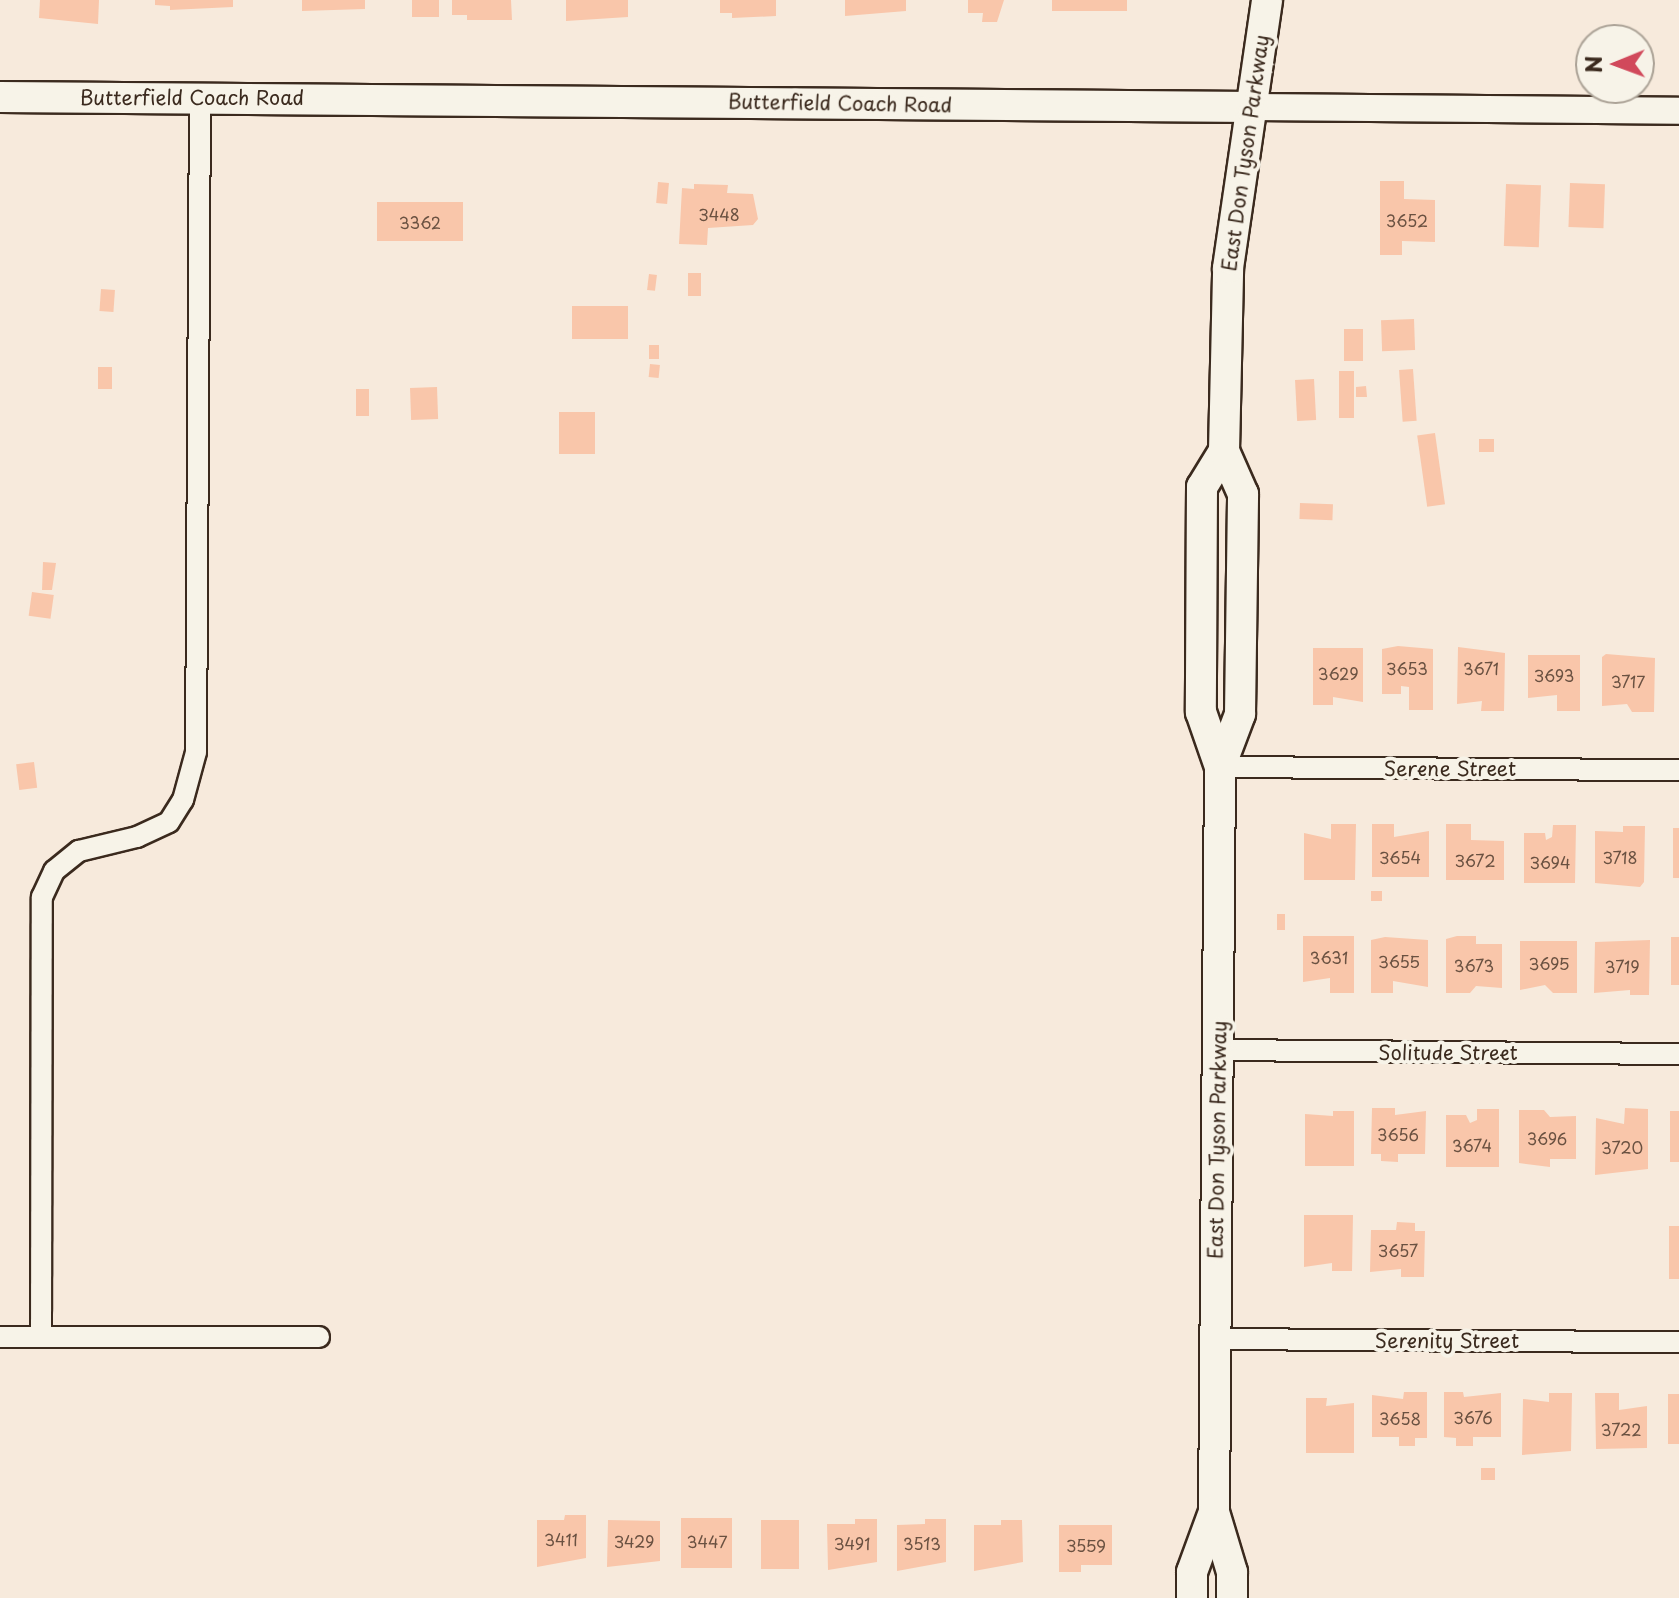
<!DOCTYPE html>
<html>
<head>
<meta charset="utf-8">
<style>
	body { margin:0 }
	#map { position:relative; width:1679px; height:1598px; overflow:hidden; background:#f7eadc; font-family:"Playpen Sans",sans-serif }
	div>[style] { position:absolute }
	.building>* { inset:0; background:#f9c6aa; transform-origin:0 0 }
	.roads { filter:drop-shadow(2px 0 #3b2a1e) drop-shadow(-2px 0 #3b2a1e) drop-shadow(0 2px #3b2a1e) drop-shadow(0 -2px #3b2a1e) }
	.minor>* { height:20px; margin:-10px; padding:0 10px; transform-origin:10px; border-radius:10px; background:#f7f3e8 }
	.tertiary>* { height:26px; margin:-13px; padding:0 13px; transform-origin:13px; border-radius:13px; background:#f7f3e8 }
	.secondary>* { height:30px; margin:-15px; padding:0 15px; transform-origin:15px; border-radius:15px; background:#f7f3e8 }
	span { translate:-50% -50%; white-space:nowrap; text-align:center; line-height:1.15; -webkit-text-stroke:8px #f7f3e8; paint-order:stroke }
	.number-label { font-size:16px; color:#6a5141 }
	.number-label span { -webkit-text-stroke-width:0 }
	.street-label { font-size:20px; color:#3b2a1e }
	.north { position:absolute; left:1575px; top:24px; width:80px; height:80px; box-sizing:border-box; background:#f7f3e8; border:2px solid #aca397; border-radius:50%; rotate:269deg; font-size:22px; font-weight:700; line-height:32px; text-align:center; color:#3b2a1e }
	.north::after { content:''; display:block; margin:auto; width:28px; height:36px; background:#d1495b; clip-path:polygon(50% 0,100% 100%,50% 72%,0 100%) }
</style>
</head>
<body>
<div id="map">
	<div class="building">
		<div style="clip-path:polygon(40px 0,99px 0,98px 24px,39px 18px)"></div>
		<div style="clip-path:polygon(155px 0,233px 0,233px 7px,170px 10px,170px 6px,155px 5px)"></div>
		<div style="clip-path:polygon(302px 0,365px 0,365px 9px,302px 11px)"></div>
		<div style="left:412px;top:0;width:27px;height:17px"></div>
		<div style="clip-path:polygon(452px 0,511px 0,512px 20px,467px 20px,467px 15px,452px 15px)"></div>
		<div style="clip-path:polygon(566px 0,628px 0,628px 17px,566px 21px)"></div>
		<div style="clip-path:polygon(720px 0,776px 0,776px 16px,732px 18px,732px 13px,720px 13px)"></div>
		<div style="clip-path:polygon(845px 0,906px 0,906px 11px,845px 16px)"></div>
		<div style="clip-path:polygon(968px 0,1004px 0,997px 22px,982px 22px,983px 13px,968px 13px)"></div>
		<div style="left:1052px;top:0;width:75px;height:11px"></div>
		<div style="clip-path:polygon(1380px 181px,1404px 181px,1404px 199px,1435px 200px,1435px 242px,1402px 241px,1402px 255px,1380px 255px)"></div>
		<div style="left:658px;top:182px;width:11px;height:21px;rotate:5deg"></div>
		<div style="left:1570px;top:183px;width:35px;height:44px;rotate:2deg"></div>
		<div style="clip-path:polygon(694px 184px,728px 185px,727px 193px,753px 194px,758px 219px,753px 225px,708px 228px,707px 245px,679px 244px,682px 188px,694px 189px)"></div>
		<div style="left:1506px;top:184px;width:35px;height:62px;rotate:2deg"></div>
		<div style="left:377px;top:202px;width:86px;height:39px"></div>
		<div style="left:688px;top:273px;width:13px;height:23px"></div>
		<div style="left:649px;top:274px;width:8px;height:16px;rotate:7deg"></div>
		<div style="left:101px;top:289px;width:14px;height:22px;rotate:4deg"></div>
		<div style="left:572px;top:306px;width:56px;height:33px"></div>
		<div style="left:1414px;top:319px;width:31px;height:33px;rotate:88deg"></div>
		<div style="left:1344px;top:329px;width:19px;height:32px"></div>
		<div style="left:649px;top:345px;width:10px;height:14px"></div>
		<div style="left:650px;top:364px;width:10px;height:13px;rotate:6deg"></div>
		<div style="left:98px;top:367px;width:14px;height:22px"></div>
		<div style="left:1413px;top:369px;width:52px;height:14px;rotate:86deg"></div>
		<div style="left:1339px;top:371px;width:15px;height:47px"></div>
		<div style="left:1314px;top:379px;width:41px;height:19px;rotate:87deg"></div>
		<div style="clip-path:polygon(1366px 386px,1367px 397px,1356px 397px,1356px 387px)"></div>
		<div style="left:437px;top:387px;width:32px;height:27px;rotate:88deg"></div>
		<div style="left:369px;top:389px;width:27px;height:13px;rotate:90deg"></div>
		<div style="left:559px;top:412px;width:36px;height:42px"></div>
		<div style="left:1435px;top:433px;width:72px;height:18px;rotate:82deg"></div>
		<div style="left:1494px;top:439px;width:13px;height:15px;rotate:90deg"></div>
		<div style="left:1300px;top:503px;width:33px;height:16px;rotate:2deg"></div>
		<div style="clip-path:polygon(43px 562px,56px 563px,52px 590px,42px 590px)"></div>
		<div style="left:32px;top:592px;width:22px;height:24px;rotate:8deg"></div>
		<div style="clip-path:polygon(1398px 646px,1433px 649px,1433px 710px,1409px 710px,1409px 687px,1401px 686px,1401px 694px,1382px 694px,1382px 649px)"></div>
		<div style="clip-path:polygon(1458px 647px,1505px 653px,1504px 711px,1481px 711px,1482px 701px,1457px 704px)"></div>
		<div style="clip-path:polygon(1313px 648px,1363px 648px,1363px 702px,1333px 697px,1333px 705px,1313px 705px)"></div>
		<div style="clip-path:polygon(1606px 654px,1655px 658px,1654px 712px,1632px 712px,1627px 704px,1602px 706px,1602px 657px)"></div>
		<div style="clip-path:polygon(1528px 655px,1580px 655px,1580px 711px,1557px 711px,1557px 695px,1528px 698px)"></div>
		<div style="left:34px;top:762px;width:26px;height:18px;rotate:83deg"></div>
		<div style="clip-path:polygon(1331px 824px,1356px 824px,1355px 880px,1304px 880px,1304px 833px,1331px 839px)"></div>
		<div style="clip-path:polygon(1372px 824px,1394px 824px,1394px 837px,1429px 831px,1429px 877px,1372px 877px)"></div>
		<div style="clip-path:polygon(1446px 824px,1471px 824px,1471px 840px,1504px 841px,1504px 880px,1446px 880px)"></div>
		<div style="clip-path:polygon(1553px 825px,1576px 825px,1575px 883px,1524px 883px,1524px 833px,1545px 833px,1546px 840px,1552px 837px)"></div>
		<div style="clip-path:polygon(1623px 826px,1645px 826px,1644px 882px,1640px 887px,1595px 883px,1595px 831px,1623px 832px)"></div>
		<div style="left:1673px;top:828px;width:6px;height:50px"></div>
		<div style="left:1371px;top:891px;width:11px;height:10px"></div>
		<div style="left:1277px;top:914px;width:8px;height:16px"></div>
		<div style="clip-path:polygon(1303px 936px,1354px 936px,1354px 993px,1330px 993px,1330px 978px,1303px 982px)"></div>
		<div style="clip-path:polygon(1457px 936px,1476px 936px,1476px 944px,1502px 944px,1502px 988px,1476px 986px,1470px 993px,1446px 993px,1446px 939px)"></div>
		<div style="clip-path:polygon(1385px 937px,1428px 940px,1428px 987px,1393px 981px,1393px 993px,1371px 993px,1371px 940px)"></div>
		<div style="left:1671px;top:937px;width:8px;height:48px"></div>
		<div style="clip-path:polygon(1650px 940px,1649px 995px,1630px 995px,1630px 990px,1594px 993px,1595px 942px)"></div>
		<div style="clip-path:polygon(1520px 941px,1577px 941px,1577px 993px,1553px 993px,1545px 985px,1520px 990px)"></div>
		<div style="clip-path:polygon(1372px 1108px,1395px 1108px,1395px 1115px,1426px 1111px,1425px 1154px,1398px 1154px,1398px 1162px,1381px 1161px,1381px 1154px,1371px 1154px)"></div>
		<div style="clip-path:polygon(1625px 1108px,1648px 1109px,1648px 1169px,1595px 1175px,1596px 1118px,1624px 1124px)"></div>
		<div style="clip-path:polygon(1477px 1109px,1499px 1109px,1499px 1167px,1446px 1167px,1446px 1115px,1466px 1115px,1470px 1123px,1477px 1120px)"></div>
		<div style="clip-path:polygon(1519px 1110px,1544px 1110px,1550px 1117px,1576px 1116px,1576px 1159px,1550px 1159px,1550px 1167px,1519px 1163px)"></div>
		<div style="clip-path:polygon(1333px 1111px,1354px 1111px,1354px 1166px,1305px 1166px,1305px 1114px,1333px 1116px)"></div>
		<div style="left:1670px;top:1111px;width:9px;height:51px"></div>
		<div style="clip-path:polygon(1304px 1215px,1353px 1215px,1352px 1271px,1332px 1271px,1332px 1263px,1304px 1267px)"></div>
		<div style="clip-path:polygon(1397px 1222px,1415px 1223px,1415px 1231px,1425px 1231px,1424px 1277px,1401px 1277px,1401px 1269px,1370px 1272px,1371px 1230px,1396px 1230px)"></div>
		<div style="left:1669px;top:1226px;width:10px;height:53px"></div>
		<div style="clip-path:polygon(1404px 1392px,1427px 1392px,1427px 1438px,1415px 1438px,1415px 1446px,1399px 1446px,1399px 1437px,1372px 1437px,1372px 1395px,1403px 1399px)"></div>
		<div style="clip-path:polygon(1444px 1392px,1463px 1392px,1464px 1397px,1501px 1393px,1501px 1437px,1473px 1437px,1473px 1446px,1456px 1446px,1456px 1438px,1444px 1437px)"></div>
		<div style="clip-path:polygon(1549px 1393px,1572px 1393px,1571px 1451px,1522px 1455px,1523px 1399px,1549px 1402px)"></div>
		<div style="clip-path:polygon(1595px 1393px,1619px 1393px,1619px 1410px,1647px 1406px,1647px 1448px,1596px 1449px)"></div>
		<div style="left:1668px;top:1394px;width:11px;height:50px"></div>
		<div style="clip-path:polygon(1306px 1398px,1327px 1398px,1326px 1406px,1354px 1403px,1354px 1453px,1306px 1453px)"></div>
		<div style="left:1481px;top:1468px;width:14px;height:12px"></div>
		<div style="clip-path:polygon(565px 1515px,586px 1515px,586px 1558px,537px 1567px,537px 1520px,564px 1520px)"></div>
		<div style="left:681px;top:1518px;width:51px;height:50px"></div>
		<div style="clip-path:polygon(855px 1519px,877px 1519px,877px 1562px,828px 1570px,827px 1524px,855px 1524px)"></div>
		<div style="clip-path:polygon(925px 1519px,946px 1519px,946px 1562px,897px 1571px,897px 1525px,925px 1524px)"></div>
		<div style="clip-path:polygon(608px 1520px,660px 1521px,660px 1561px,607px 1567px)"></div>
		<div style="left:761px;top:1520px;width:38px;height:49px"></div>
		<div style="clip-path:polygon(1001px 1520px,1022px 1520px,1023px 1562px,974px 1571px,974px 1525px,1001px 1525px)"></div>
		<div style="clip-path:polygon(1059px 1525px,1112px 1525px,1112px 1565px,1081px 1565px,1081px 1572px,1059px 1572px)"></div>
	</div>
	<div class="roads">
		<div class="minor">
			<div style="left:1220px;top:767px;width:459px;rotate:0.4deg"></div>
			<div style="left:1218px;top:1050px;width:461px;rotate:0.5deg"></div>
			<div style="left:0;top:1337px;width:319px"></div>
			<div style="left:41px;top:1337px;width:440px;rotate:-89.9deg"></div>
			<div style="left:42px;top:897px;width:29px;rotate:-65deg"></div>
			<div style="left:54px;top:871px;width:32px;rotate:-39deg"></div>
			<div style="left:79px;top:851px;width:60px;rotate:-13.6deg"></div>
			<div style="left:137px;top:837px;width:35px;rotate:-25deg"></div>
			<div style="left:169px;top:822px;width:26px;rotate:-58deg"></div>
			<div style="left:183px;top:800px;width:50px;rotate:-74.8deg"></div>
			<div style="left:196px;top:752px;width:655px;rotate:-89.65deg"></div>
			<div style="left:1215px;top:1339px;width:464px;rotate:0.4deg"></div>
		</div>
		<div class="tertiary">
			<div style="left:1253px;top:107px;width:426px;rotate:0.5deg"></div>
		</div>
		<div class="secondary">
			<div style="left:0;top:97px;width:1253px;rotate:0.46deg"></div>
			<div style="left:1224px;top:451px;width:42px;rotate:121.4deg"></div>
			<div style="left:1202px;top:487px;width:225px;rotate:90.3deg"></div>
			<div style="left:1201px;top:712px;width:58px;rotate:70.9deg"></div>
			<div style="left:1220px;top:767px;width:745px;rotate:90.46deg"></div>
			<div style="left:1214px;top:1512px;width:63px;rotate:73.3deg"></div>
			<div style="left:1232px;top:1572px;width:26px;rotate:90deg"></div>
			<div style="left:1220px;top:767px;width:57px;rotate:-69.3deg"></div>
			<div style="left:1240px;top:714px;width:220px;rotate:-89.2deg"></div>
			<div style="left:1243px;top:494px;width:47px;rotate:-113.8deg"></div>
			<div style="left:1224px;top:451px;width:183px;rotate:-88.7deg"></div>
			<div style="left:1228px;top:268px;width:271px;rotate:-81.7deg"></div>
			<div style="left:1192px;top:1598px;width:26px;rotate:-90deg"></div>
			<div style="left:1192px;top:1572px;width:64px;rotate:-69.9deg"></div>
		</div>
	</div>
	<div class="number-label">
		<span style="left:719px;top:214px">3448</span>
		<span style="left:1407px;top:220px">3652</span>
		<span style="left:420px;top:222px">3362</span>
		<span style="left:1407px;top:668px">3653</span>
		<span style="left:1481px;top:668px">3671</span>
		<span style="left:1338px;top:673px">3629</span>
		<span style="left:1554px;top:675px">3693</span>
		<span style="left:1628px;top:681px">3717</span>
		<span style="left:1400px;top:857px">3654</span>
		<span style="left:1620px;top:857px">3718</span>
		<span style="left:1475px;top:860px">3672</span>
		<span style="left:1550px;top:862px">3694</span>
		<span style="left:1329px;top:957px">3631</span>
		<span style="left:1399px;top:961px">3655</span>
		<span style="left:1549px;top:963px">3695</span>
		<span style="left:1474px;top:965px">3673</span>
		<span style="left:1622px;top:966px">3719</span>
		<span style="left:1398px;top:1134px">3656</span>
		<span style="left:1547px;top:1138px">3696</span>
		<span style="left:1472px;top:1145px">3674</span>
		<span style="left:1622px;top:1147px">3720</span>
		<span style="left:1398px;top:1250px">3657</span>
		<span style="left:1473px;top:1417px">3676</span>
		<span style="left:1400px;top:1418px">3658</span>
		<span style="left:1621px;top:1429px">3722</span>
		<span style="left:561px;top:1539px">3411</span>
		<span style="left:634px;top:1541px">3429</span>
		<span style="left:707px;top:1541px">3447</span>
		<span style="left:852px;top:1543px">3491</span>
		<span style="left:922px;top:1543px">3513</span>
		<span style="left:1086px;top:1545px">3559</span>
	</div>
	<div class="street-label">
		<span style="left:192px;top:97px">Butterfield Coach Road</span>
		<span style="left:840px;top:103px;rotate:1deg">Butterfield Coach Road</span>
		<span style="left:1245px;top:153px;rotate:-82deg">East Don Tyson Parkway</span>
		<span style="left:1450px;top:768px">Serene Street</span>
		<span style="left:1448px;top:1052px">Solitude Street</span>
		<span style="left:1217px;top:1140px;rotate:-89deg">East Don Tyson Parkway</span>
		<span style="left:1447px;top:1340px">Serenity Street</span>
	</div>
	<div class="north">N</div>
</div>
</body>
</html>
